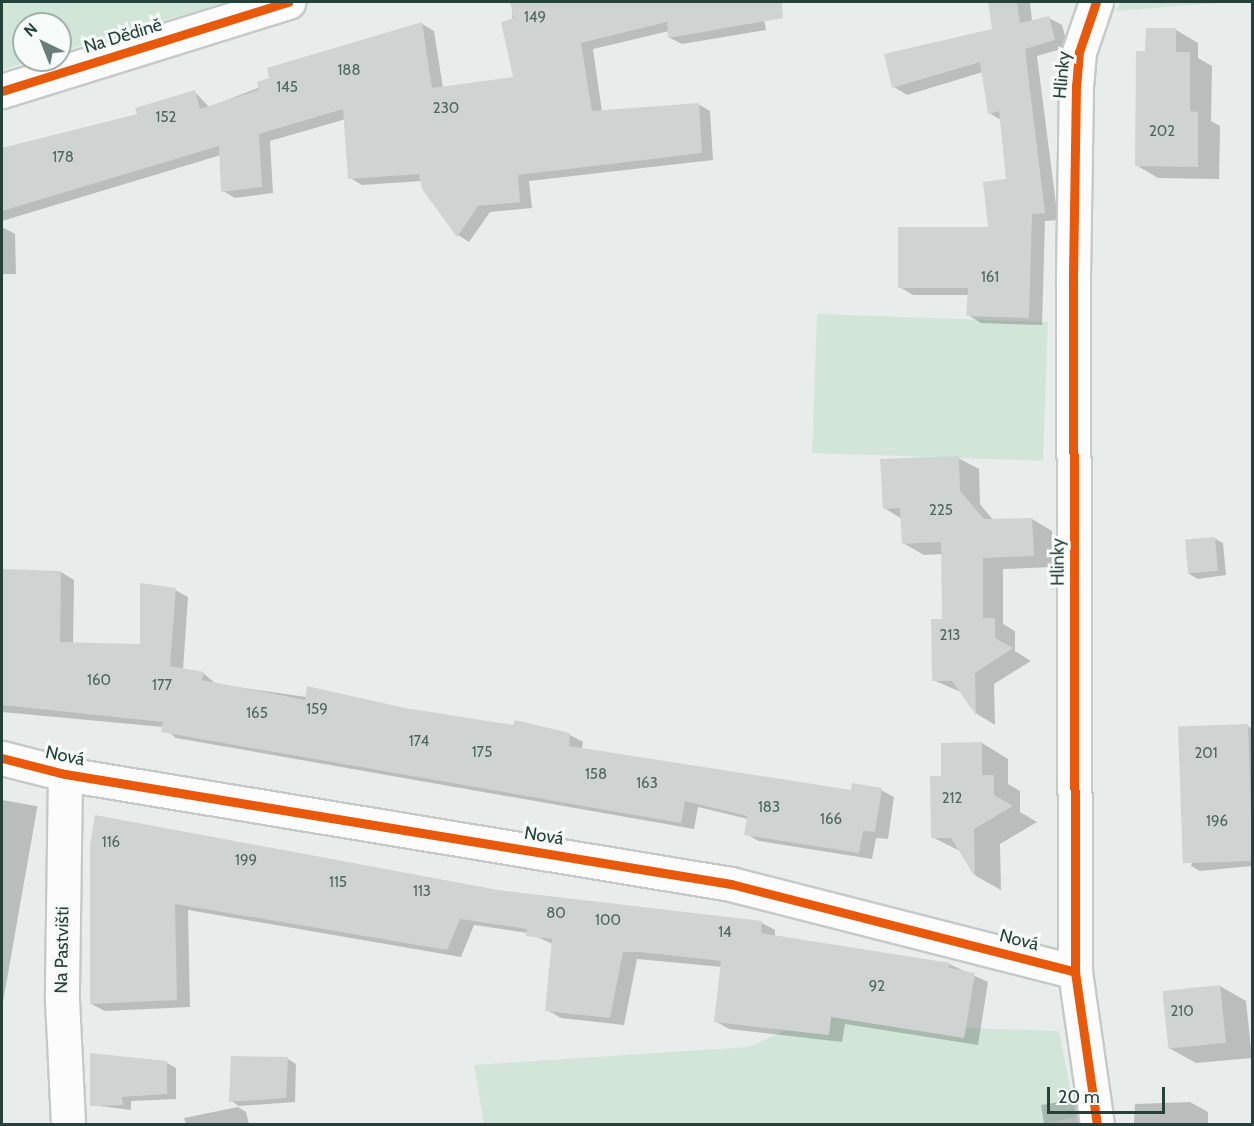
<!DOCTYPE html>
<html>
<head>
<meta charset="utf-8">
<style>
	body { margin:0 }
	#map { position:relative; width:1254px; height:1126px; overflow:hidden; background:#e8edeb; font-family:Cabin,sans-serif }
	div>[style] { position:absolute }
	.green>* { inset:0; background:#d1e6d8; transform-origin:0 0 }
	.shadow>* { inset:0; background:#0003; transform-origin:0 0 }
	.building>* { inset:0; background:#cfd4d2; transform-origin:0 0 }
	.roads { filter:drop-shadow(2px 0 #c5cac8) drop-shadow(-2px 0 #c5cac8) drop-shadow(0 2px #c5cac8) drop-shadow(0 -2px #c5cac8) }
	.minor>* { height:33px; margin:-16.5px; padding:0 16.5px; transform-origin:16.5px; border-radius:16.5px; background:#fcfcfc }
	.tertiary>* { height:33px; margin:-16.5px; padding:0 16.5px; transform-origin:16.5px; border-radius:16.5px; background:#fcfcfc }
	.cycleway>* { height:9px; margin:-4.5px; padding:0 4.5px; transform-origin:4.5px; border-radius:4.5px; background:#e8590c }
	span { translate:-50% -50%; white-space:nowrap; text-align:center; line-height:1.15; -webkit-text-stroke:6px #f7fbf9; paint-order:stroke }
	.number-label { font-size:15px; color:#506761 }
	.number-label span { -webkit-text-stroke-width:0 }
	.street-label { font-size:18px; color:#24423a }
	.frame { position:absolute; inset:0; border:3px solid #24423a; pointer-events:none }
	.north { position:absolute; left:12px; top:12px; width:60px; height:60px; box-sizing:border-box; background:#f7fbf9; border:2px solid #a3b1ad; border-radius:50%; rotate:317deg; font-size:16px; font-weight:700; line-height:24px; text-align:center; color:#24423a }
	.north::after { content:''; display:block; margin:auto; width:21px; height:27px; background:#697e78; clip-path:polygon(50% 0,100% 100%,50% 72%,0 100%) }
	.scale { position:absolute; left:1047px; top:1087px; width:118px; height:27px; box-sizing:border-box; border:3px solid #24423a; border-top:0; padding-left:8px; font-size:18px; line-height:21px; white-space:nowrap; color:#24423a; -webkit-text-stroke:4px #f7fbf9; paint-order:stroke }
</style>
</head>
<body>
<div id="map">
	<div class="green">
		<div style="clip-path:polygon(2px 2px,226px 2px,60px 52px,60px 24px,24px 24px,24px 60px,33px 60px,2px 70px)"></div>
		<div style="clip-path:polygon(1121px 2px,1231px 2px,1116px 11px)"></div>
		<div style="left:817px;top:314px;width:231px;height:139px;rotate:2deg"></div>
		<div style="clip-path:polygon(831px 1017px,964px 1038px,966px 1028px,1059px 1031px,1076px 1117px,1042px 1124px,484px 1124px,474px 1065px,748px 1047px,787px 1030px,828px 1035px)"></div>
	</div>
	<div class="shadow">
		<div style="clip-path:polygon(512px 2px,761px 2px,766px 30px,682px 44px,670px 38px,669px 31px,593px 49px,602px 112px,698px 104px,710px 111px,713px 160px,529px 181px,532px 208px,490px 212px,469px 242px,458px 235px,422px 181px,362px 185px,350px 178px,346px 119px,270px 141px,273px 193px,235px 198px,223px 191px,221px 155px,2px 221px,2px 152px,139px 115px,195px 92px,209px 107px,422px 24px,434px 31px,443px 88px,514px 78px)"></div>
		<div style="clip-path:polygon(990px 2px,1030px 2px,1032px 21px,1049px 18px,1062px 25px,1068px 47px,1037px 56px,1058px 220px,1045px 221px,1042px 325px,981px 323px,968px 315px,969px 295px,913px 295px,900px 287px,990px 229px,1008px 180px,1001px 120px,989px 113px,983px 72px,907px 95px,894px 87px,993px 30px)"></div>
		<div style="clip-path:polygon(1147px 29px,1176px 30px,1198px 43px,1198px 58px,1212px 66px,1211px 121px,1220px 126px,1219px 179px,1158px 178px,1136px 165px)"></div>
		<div style="clip-path:polygon(2px 227px,15px 234px,16px 274px,2px 274px)"></div>
		<div style="clip-path:polygon(958px 458px,979px 469px,980px 504px,994px 521px,1032px 519px,1052px 531px,1053px 567px,1003px 569px,1003px 624px,1015px 631px,1015px 651px,1031px 661px,994px 684px,995px 725px,977px 714px,961px 692px,933px 680px,943px 620px,942px 554px,924px 555px,903px 543px,902px 519px,884px 508px)"></div>
		<div style="clip-path:polygon(1214px 538px,1223px 543px,1226px 575px,1198px 579px,1189px 574px)"></div>
		<div style="clip-path:polygon(61px 572px,74px 580px,73px 644px,141px 645px,175px 590px,188px 597px,183px 670px,203px 673px,216px 684px,570px 735px,583px 742px,582px 749px,852px 791px,881px 790px,894px 797px,888px 839px,876px 838px,872px 859px,759px 841px,746px 834px,748px 819px,698px 807px,694px 829px,176px 738px,163px 727px,2px 712px,2px 591px)"></div>
		<div style="clip-path:polygon(1248px 726px,1252px 729px,1252px 866px,1200px 871px,1191px 866px)"></div>
		<div style="clip-path:polygon(982px 743px,1008px 759px,1008px 784px,1020px 791px,1020px 812px,1037px 822px,1000px 844px,1001px 890px,976px 876px,962px 852px,932px 837px,943px 777px)"></div>
		<div style="left:2px;top:800px;width:36px;height:324px;rotate:10deg"></div>
		<div style="clip-path:polygon(92px 845px,762px 923px,775px 930px,775px 936px,949px 964px,988px 982px,978px 1045px,845px 1024px,842px 1042px,729px 1029px,715px 1021px,722px 967px,637px 959px,624px 1025px,561px 1018px,547px 1010px,553px 944px,528px 933px,474px 925px,461px 957px,188px 910px,190px 1007px,105px 1011px,91px 1004px)"></div>
		<div style="clip-path:polygon(1220px 986px,1246px 1001px,1252px 1058px,1196px 1063px,1169px 1048px)"></div>
		<div style="clip-path:polygon(288px 1059px,296px 1064px,295px 1102px,239px 1106px,231px 1101px)"></div>
		<div style="clip-path:polygon(167px 1063px,176px 1068px,176px 1099px,131px 1101px,131px 1110px,92px 1105px)"></div>
		<div style="clip-path:polygon(1069px 1100px,1078px 1105px,1081px 1124px,1044px 1124px,1041px 1105px)"></div>
		<div style="clip-path:polygon(1190px 1102px,1208px 1112px,1208px 1124px,1134px 1124px,1135px 1104px)"></div>
		<div style="clip-path:polygon(238px 1107px,246px 1112px,249px 1124px,186px 1124px,184px 1118px)"></div>
	</div>
	<div class="building">
		<div style="clip-path:polygon(510px 2px,782px 2px,783px 18px,668px 38px,667px 22px,581px 43px,592px 111px,699px 103px,702px 153px,518px 175px,520px 202px,478px 206px,457px 237px,422px 189px,419px 174px,348px 179px,343px 109px,259px 134px,262px 187px,221px 192px,219px 146px,2px 211px,2px 148px,137px 114px,135px 108px,195px 90px,200px 109px,259px 90px,257px 82px,269px 78px,267px 68px,422px 22px,432px 88px,513px 77px,501px 22px,514px 18px)"></div>
		<div style="clip-path:polygon(988px 2px,1017px 2px,1020px 23px,1049px 16px,1055px 40px,1025px 49px,1045px 213px,1032px 214px,1029px 318px,966px 316px,968px 288px,898px 288px,898px 227px,988px 227px,983px 182px,1006px 179px,999px 111px,988px 114px,980px 62px,892px 88px,884px 54px,992px 29px)"></div>
		<div style="clip-path:polygon(1146px 28px,1176px 28px,1176px 52px,1190px 52px,1190px 111px,1198px 112px,1198px 167px,1135px 166px,1136px 51px,1145px 51px)"></div>
		<div style="clip-path:polygon(959px 456px,960px 491px,984px 519px,1032px 518px,1034px 556px,983px 558px,983px 618px,995px 618px,995px 638px,1013px 648px,975px 673px,976px 715px,952px 681px,932px 681px,931px 619px,942px 619px,941px 542px,902px 544px,900px 508px,883px 509px,880px 459px)"></div>
		<div style="left:1215px;top:537px;width:34px;height:30px;rotate:85deg"></div>
		<div style="clip-path:polygon(3px 569px,61px 571px,60px 642px,140px 644px,140px 583px,176px 588px,170px 666px,204px 672px,202px 680px,305px 700px,307px 686px,405px 708px,513px 725px,515px 720px,570px 733px,569px 746px,851px 790px,852px 783px,882px 788px,875px 832px,863px 831px,859px 853px,744px 835px,747px 816px,685px 801px,681px 823px,161px 732px,163px 722px,2px 705px)"></div>
		<div style="left:1248px;top:724px;width:137px;height:70px;rotate:88deg"></div>
		<div style="clip-path:polygon(982px 742px,982px 775px,994px 775px,994px 795px,1013px 806px,974px 829px,975px 877px,951px 838px,931px 838px,930px 776px,941px 776px,941px 743px)"></div>
		<div style="clip-path:polygon(95px 815px,498px 890px,762px 921px,761px 933px,950px 963px,949px 968px,975px 973px,964px 1038px,831px 1017px,829px 1035px,714px 1022px,721px 961px,640px 952px,623px 952px,610px 1018px,545px 1011px,552px 939px,526px 936px,527px 929px,460px 919px,447px 950px,175px 904px,177px 1000px,90px 1004px,90px 845px)"></div>
		<div style="left:1220px;top:985px;width:58px;height:58px;rotate:84deg"></div>
		<div style="clip-path:polygon(90px 1053px,167px 1061px,167px 1094px,122px 1097px,123px 1105px,90px 1106px)"></div>
		<div style="clip-path:polygon(231px 1056px,288px 1057px,286px 1098px,229px 1102px)"></div>
	</div>
	<div class="roads">
		<div class="minor">
			<div style="left:1096px;top:2px;width:53px;rotate:108.8deg"></div>
			<div style="left:1079px;top:52px;width:33px;rotate:95deg"></div>
			<div style="left:1076px;top:85px;width:198px;rotate:90.9deg"></div>
			<div style="left:1073px;top:283px;width:689px;rotate:89.83deg"></div>
			<div style="left:1075px;top:972px;width:154px;rotate:81.8deg"></div>
			<div style="left:2px;top:758px;width:65px;rotate:14.3deg"></div>
			<div style="left:65px;top:774px;width:675px;rotate:9.38deg"></div>
			<div style="left:731px;top:884px;width:355px;rotate:14.3deg"></div>
			<div style="left:65px;top:774px;width:226px;rotate:90.8deg"></div>
			<div style="left:62px;top:1000px;width:124px;rotate:87.2deg"></div>
		</div>
		<div class="tertiary">
			<div style="left:2px;top:91px;width:300px;rotate:-17.3deg"></div>
		</div>
	</div>
	<div class="cycleway">
		<div style="left:1096px;top:2px;width:53px;rotate:108.8deg"></div>
		<div style="left:1079px;top:52px;width:33px;rotate:95deg"></div>
		<div style="left:1076px;top:85px;width:198px;rotate:90.9deg"></div>
		<div style="left:1073px;top:283px;width:689px;rotate:89.83deg"></div>
		<div style="left:1075px;top:972px;width:154px;rotate:81.8deg"></div>
		<div style="left:2px;top:91px;width:300px;rotate:-17.3deg"></div>
		<div style="left:2px;top:758px;width:65px;rotate:14.3deg"></div>
		<div style="left:65px;top:774px;width:675px;rotate:9.38deg"></div>
		<div style="left:731px;top:884px;width:355px;rotate:14.3deg"></div>
	</div>
	<div class="number-label">
		<span style="left:535px;top:18px">149</span>
		<span style="left:349px;top:71px">188</span>
		<span style="left:287px;top:88px">145</span>
		<span style="left:446px;top:109px">230</span>
		<span style="left:166px;top:118px">152</span>
		<span style="left:1162px;top:132px">202</span>
		<span style="left:63px;top:158px">178</span>
		<span style="left:990px;top:278px">161</span>
		<span style="left:941px;top:511px">225</span>
		<span style="left:950px;top:636px">213</span>
		<span style="left:99px;top:681px">160</span>
		<span style="left:162px;top:686px">177</span>
		<span style="left:317px;top:710px">159</span>
		<span style="left:257px;top:714px">165</span>
		<span style="left:419px;top:742px">174</span>
		<span style="left:482px;top:753px">175</span>
		<span style="left:1206px;top:754px">201</span>
		<span style="left:596px;top:775px">158</span>
		<span style="left:647px;top:784px">163</span>
		<span style="left:952px;top:799px">212</span>
		<span style="left:769px;top:808px">183</span>
		<span style="left:831px;top:820px">166</span>
		<span style="left:1217px;top:822px">196</span>
		<span style="left:111px;top:843px">116</span>
		<span style="left:246px;top:861px">199</span>
		<span style="left:338px;top:883px">115</span>
		<span style="left:422px;top:892px">113</span>
		<span style="left:556px;top:914px">80</span>
		<span style="left:608px;top:921px">100</span>
		<span style="left:725px;top:933px">14</span>
		<span style="left:877px;top:987px">92</span>
		<span style="left:1182px;top:1012px">210</span>
	</div>
	<div class="street-label">
		<span style="left:123px;top:36px;rotate:-17deg">Na Dědině</span>
		<span style="left:1062px;top:75px;rotate:-85deg">Hlinky</span>
		<span style="left:1058px;top:562px;rotate:-90deg">Hlinky</span>
		<span style="left:65px;top:756px;rotate:12deg">Nová</span>
		<span style="left:544px;top:836px;rotate:9deg">Nová</span>
		<span style="left:1019px;top:940px;rotate:14deg">Nová</span>
		<span style="left:62px;top:950px;rotate:-89deg">Na Pastvišti</span>
	</div>
	<div class="frame"></div>
	<div class="north">N</div>
	<div class="scale">20 m</div>
</div>
</body>
</html>
